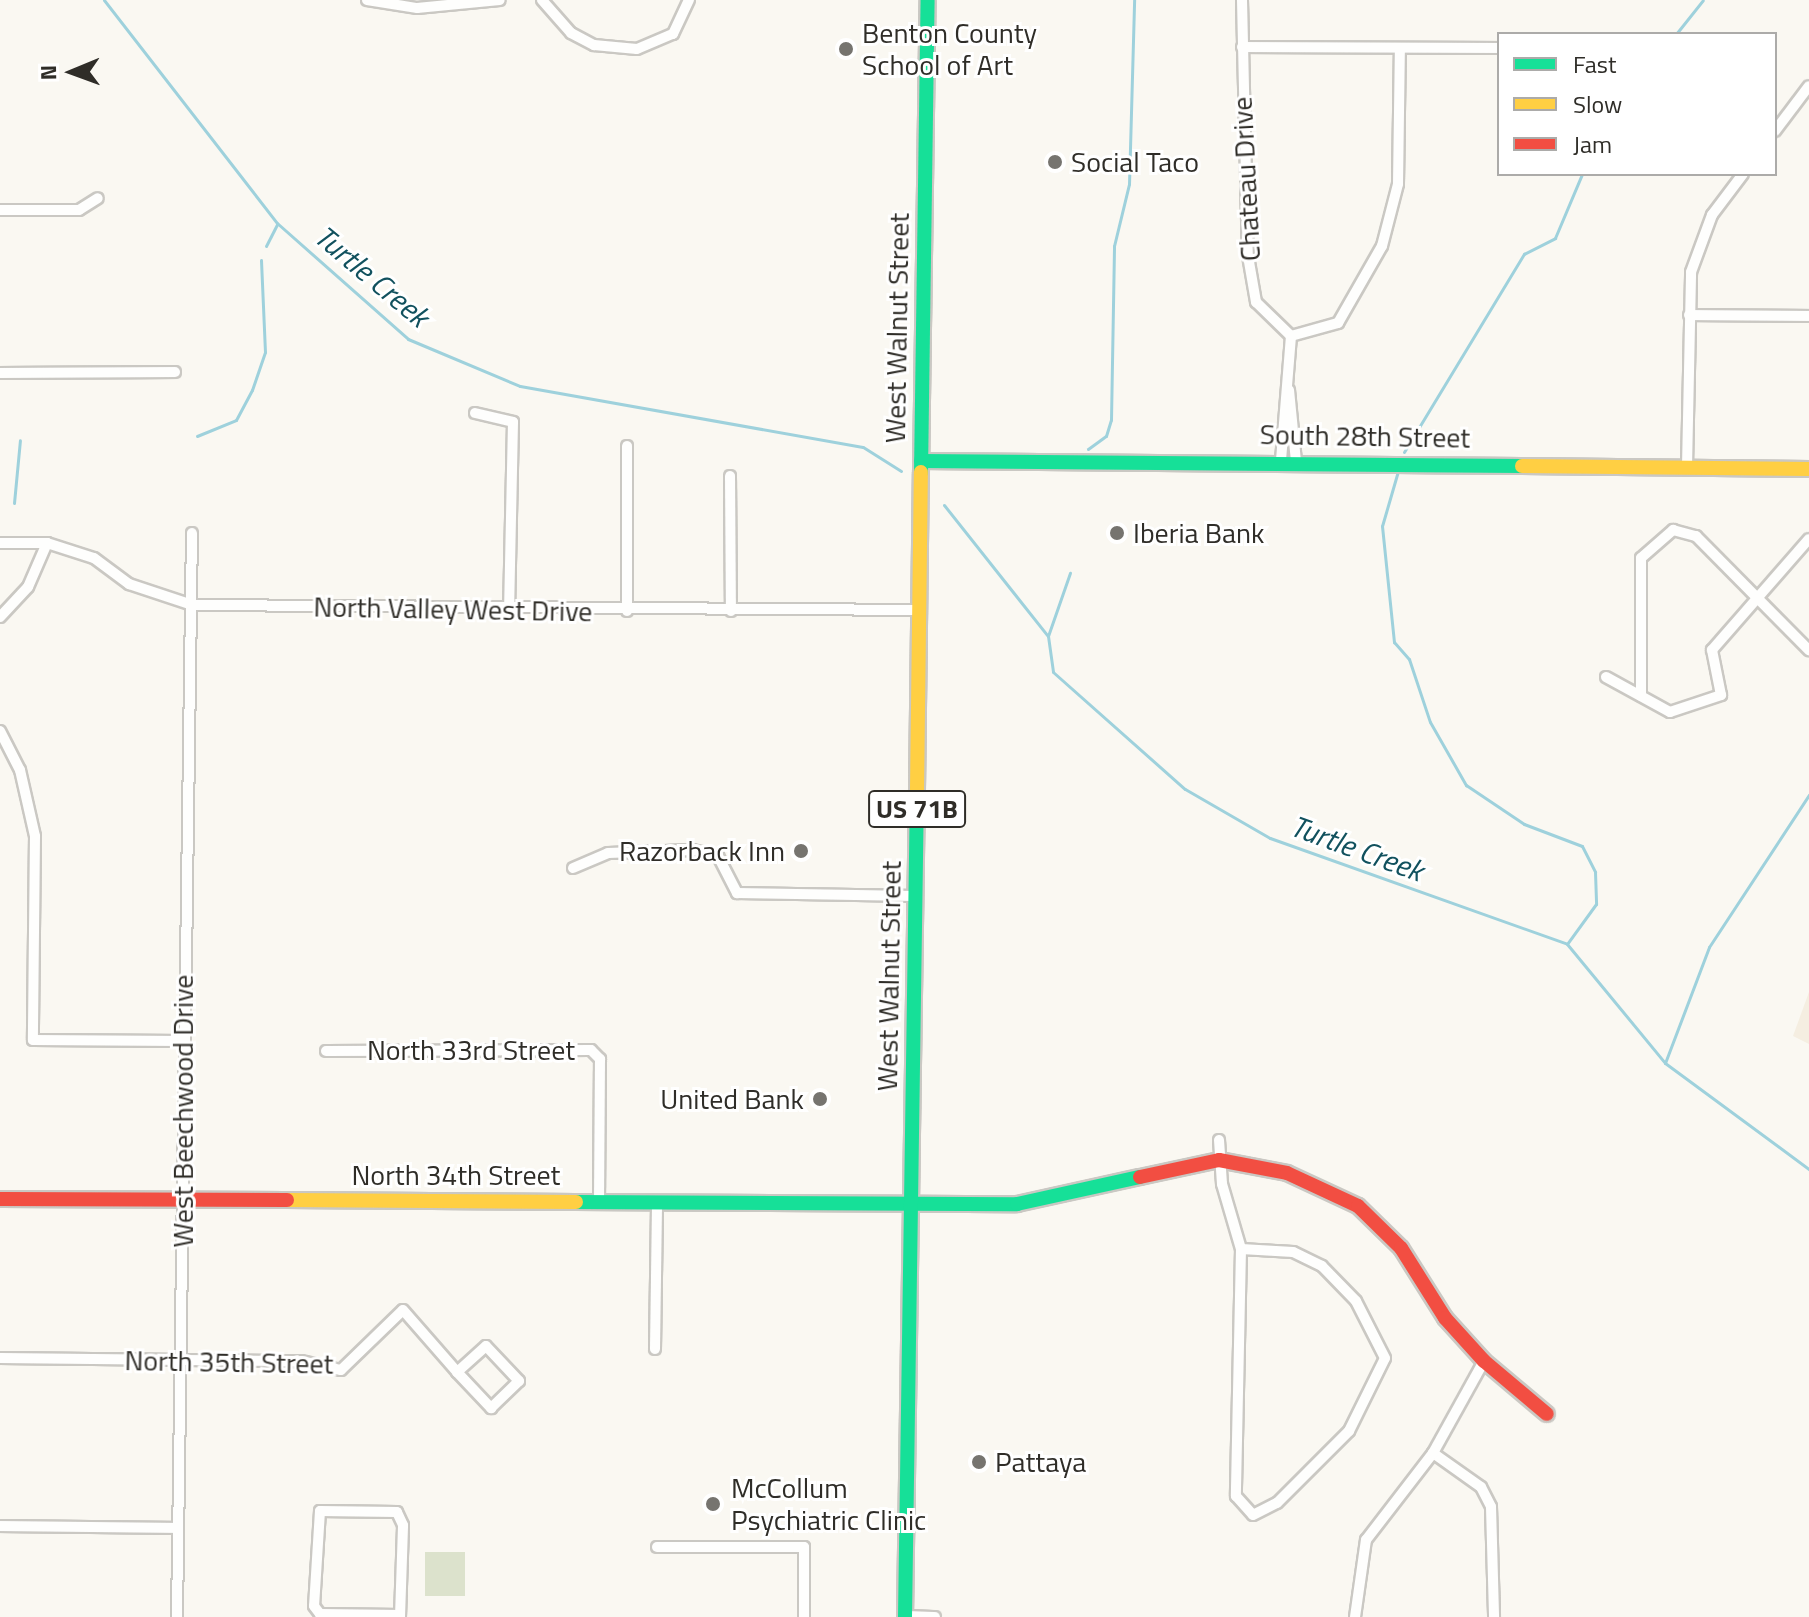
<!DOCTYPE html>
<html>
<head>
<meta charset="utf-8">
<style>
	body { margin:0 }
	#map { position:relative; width:1809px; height:1617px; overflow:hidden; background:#faf8f2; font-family:"Titillium Web",sans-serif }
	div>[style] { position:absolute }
	.built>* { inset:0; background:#f5eee1 }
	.green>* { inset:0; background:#dce2cc; transform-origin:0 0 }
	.stream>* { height:3px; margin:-1.5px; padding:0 1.5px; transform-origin:1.5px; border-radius:1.5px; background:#9ed1dc }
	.roads { filter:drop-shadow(2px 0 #cac8c3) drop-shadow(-2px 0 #cac8c3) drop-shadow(0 2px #cac8c3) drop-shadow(0 -2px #cac8c3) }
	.street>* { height:10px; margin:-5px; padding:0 5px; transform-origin:5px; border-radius:5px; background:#fefefd }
	.fast>* { height:14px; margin:-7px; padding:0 7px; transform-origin:7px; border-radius:7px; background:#16e098 }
	.slow>* { height:14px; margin:-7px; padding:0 7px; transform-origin:7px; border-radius:7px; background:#ffcf43 }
	.jam>* { height:14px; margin:-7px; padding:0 7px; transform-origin:7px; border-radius:7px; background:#f24e42 }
	.dots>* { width:22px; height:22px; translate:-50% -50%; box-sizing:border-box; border:4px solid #fff; border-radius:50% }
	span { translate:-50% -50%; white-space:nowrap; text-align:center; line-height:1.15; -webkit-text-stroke:6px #fff; paint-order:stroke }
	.shield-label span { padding:2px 6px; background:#fff; border:2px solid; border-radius:6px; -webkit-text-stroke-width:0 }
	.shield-label { font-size:26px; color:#2f2d28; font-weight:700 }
	.poi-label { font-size:28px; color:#2f2d28 }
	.left { translate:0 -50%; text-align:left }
	.right { translate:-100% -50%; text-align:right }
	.street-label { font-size:28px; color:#2f2d28 }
	.water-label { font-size:30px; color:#11515e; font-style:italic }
	.legend { position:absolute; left:1497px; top:32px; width:280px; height:144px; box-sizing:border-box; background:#fff; border:2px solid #acaba9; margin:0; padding:10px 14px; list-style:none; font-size:24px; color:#2f2d28 }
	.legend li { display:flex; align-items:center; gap:16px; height:40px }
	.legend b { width:40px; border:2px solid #acaba9 }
	.north { position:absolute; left:32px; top:32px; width:80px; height:80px; -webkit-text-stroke:6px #fff; paint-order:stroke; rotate:269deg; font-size:22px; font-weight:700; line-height:32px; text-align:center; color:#2f2d28 }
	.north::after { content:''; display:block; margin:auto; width:28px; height:36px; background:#2f2d28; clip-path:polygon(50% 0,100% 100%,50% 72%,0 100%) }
</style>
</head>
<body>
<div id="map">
	<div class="built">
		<div style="clip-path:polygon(1809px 992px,1809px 1044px,1793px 1036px)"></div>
	</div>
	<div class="green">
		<div style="left:425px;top:1552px;width:40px;height:44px"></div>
	</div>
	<div class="stream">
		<div style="left:104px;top:0;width:282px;rotate:52.2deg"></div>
		<div style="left:277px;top:223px;width:175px;rotate:41.5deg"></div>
		<div style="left:408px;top:339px;width:121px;rotate:22.8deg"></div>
		<div style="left:520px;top:386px;width:348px;rotate:10.1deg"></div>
		<div style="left:863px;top:447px;width:45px;rotate:32.3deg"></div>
		<div style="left:1676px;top:34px;width:43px;rotate:-51.5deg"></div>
		<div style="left:266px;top:246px;width:25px;rotate:-63deg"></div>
		<div style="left:197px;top:436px;width:42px;rotate:-22.3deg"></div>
		<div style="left:236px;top:420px;width:34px;rotate:-62deg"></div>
		<div style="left:252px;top:390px;width:40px;rotate:-71.1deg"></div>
		<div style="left:265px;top:352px;width:92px;rotate:-92.5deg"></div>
		<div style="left:1088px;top:449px;width:22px;rotate:-36deg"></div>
		<div style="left:1106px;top:436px;width:17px;rotate:-73deg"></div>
		<div style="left:1111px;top:420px;width:174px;rotate:-89deg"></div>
		<div style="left:1114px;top:246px;width:64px;rotate:-76.4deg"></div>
		<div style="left:1129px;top:184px;width:184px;rotate:-88.4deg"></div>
		<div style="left:1404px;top:452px;width:232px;rotate:-58.8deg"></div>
		<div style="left:1524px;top:254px;width:35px;rotate:-27deg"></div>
		<div style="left:1555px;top:238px;width:69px;rotate:-67.1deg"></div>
		<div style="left:1398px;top:471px;width:57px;rotate:106.2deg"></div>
		<div style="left:1382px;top:526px;width:117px;rotate:84.1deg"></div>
		<div style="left:1394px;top:642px;width:23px;rotate:49deg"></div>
		<div style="left:1409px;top:659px;width:66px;rotate:71.6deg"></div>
		<div style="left:1430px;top:722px;width:73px;rotate:60.3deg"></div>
		<div style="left:1466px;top:785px;width:70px;rotate:33.9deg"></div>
		<div style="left:1524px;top:824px;width:62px;rotate:20.8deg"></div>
		<div style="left:1582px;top:846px;width:29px;rotate:63deg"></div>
		<div style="left:1595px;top:872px;width:32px;rotate:88deg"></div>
		<div style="left:1596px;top:904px;width:49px;rotate:125.9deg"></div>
		<div style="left:14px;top:503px;width:63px;rotate:-84.6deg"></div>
		<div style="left:944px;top:505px;width:167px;rotate:51.6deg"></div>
		<div style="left:1048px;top:636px;width:36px;rotate:82deg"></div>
		<div style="left:1053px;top:672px;width:176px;rotate:41.6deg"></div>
		<div style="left:1185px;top:789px;width:98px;rotate:30deg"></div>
		<div style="left:1270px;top:838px;width:315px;rotate:19.6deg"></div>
		<div style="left:1567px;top:944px;width:154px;rotate:50.5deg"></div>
		<div style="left:1665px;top:1063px;width:179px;rotate:36.4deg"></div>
		<div style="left:1048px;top:636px;width:67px;rotate:-70.8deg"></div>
		<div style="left:1665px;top:1063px;width:124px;rotate:-69.2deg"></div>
		<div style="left:1709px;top:947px;width:182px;rotate:-56.7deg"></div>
	</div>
	<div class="roads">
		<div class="street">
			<div style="left:367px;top:0;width:51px;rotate:9.1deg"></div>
			<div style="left:417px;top:8px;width:83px;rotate:-5.5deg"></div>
			<div style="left:542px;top:0;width:44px;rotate:48.7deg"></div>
			<div style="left:571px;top:33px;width:26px;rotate:28deg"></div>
			<div style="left:594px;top:45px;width:43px;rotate:5.3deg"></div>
			<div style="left:637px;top:49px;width:39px;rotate:-23deg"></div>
			<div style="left:673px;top:34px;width:38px;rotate:-65deg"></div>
			<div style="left:1242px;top:0;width:256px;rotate:88.7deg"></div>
			<div style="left:1248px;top:256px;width:47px;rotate:80.1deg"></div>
			<div style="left:1256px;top:302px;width:49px;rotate:44.2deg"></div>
			<div style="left:1291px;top:336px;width:125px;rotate:94.6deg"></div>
			<div style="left:1242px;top:47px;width:257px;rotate:0.2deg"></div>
			<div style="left:1775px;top:131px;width:56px;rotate:-52.9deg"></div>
			<div style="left:0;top:210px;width:79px"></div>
			<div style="left:79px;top:210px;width:22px;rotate:-32deg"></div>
			<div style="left:1689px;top:315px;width:120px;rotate:0.5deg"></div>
			<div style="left:1291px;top:336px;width:49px;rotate:-15.5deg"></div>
			<div style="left:1338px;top:323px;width:89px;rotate:-60.3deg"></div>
			<div style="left:1382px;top:246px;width:64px;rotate:-75.5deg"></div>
			<div style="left:1398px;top:184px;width:136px;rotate:-89.2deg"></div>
			<div style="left:0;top:373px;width:175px;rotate:-0.3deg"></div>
			<div style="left:1289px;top:390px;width:71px;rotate:84.4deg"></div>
			<div style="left:475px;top:413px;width:39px;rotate:13deg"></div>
			<div style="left:513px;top:422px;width:187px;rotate:91.2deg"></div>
			<div style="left:627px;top:446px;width:165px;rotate:90deg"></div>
			<div style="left:1687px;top:467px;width:195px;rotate:-88.8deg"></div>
			<div style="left:1691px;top:272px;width:61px;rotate:-69.8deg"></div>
			<div style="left:1712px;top:215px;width:51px;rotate:-52.9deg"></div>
			<div style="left:730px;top:476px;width:135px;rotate:89.6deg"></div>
			<div style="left:0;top:543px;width:47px"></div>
			<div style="left:47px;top:543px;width:49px;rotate:17.7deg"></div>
			<div style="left:94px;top:558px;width:44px;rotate:36.6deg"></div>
			<div style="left:129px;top:584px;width:66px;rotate:18.4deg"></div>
			<div style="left:192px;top:605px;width:728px;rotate:0.39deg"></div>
			<div style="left:0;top:617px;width:41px;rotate:-47deg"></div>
			<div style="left:28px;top:587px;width:48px;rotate:-66.6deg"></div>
			<div style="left:1606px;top:677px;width:73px;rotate:28.7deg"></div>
			<div style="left:1670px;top:712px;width:54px;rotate:-18.4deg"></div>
			<div style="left:1721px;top:695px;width:46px;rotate:-101.3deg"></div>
			<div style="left:1712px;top:650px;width:147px;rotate:-48.9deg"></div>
			<div style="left:1641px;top:696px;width:138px;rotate:-90deg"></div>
			<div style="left:1641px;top:558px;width:43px;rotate:-41.2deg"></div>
			<div style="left:1673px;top:530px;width:24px;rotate:15deg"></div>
			<div style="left:1696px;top:536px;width:161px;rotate:45.3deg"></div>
			<div style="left:0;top:731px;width:44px;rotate:62.9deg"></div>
			<div style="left:20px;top:770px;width:68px;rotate:77.2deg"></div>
			<div style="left:35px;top:836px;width:204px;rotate:90.6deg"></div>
			<div style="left:33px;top:1040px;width:149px;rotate:0.4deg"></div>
			<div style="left:573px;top:868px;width:38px;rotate:-23deg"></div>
			<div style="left:608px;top:853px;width:85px;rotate:-2deg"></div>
			<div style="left:693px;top:850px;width:26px;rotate:13deg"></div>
			<div style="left:718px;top:856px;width:42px;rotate:62.8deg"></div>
			<div style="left:737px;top:893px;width:178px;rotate:1deg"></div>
			<div style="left:326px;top:1051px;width:265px;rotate:-0.2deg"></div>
			<div style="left:591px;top:1050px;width:13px;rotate:45deg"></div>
			<div style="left:600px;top:1059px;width:143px;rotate:90.4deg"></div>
			<div style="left:1219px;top:1140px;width:44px;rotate:86.1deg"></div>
			<div style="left:1222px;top:1184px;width:68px;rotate:73.7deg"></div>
			<div style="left:1241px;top:1249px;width:247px;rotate:91.2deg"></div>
			<div style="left:1236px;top:1496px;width:25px;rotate:48deg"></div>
			<div style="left:1253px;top:1515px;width:27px;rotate:-27deg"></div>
			<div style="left:1277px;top:1503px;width:102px;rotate:-45deg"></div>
			<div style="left:1349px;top:1431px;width:81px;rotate:-63.7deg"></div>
			<div style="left:1385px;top:1358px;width:64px;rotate:-117deg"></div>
			<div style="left:1356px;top:1301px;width:49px;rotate:-134.2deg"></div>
			<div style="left:1322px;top:1266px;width:32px;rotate:-154deg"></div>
			<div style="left:1293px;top:1252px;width:52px;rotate:-176.7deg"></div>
			<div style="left:655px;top:1349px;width:146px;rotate:-89.2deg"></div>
			<div style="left:0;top:1358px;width:301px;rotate:0.6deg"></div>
			<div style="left:301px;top:1361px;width:41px;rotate:12.7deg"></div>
			<div style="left:341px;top:1370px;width:86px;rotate:-44.1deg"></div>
			<div style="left:403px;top:1310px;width:82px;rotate:48.9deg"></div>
			<div style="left:457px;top:1372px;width:50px;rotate:46.6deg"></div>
			<div style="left:491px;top:1408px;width:39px;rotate:-44deg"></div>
			<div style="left:519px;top:1381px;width:48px;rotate:-133.3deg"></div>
			<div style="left:486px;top:1346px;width:39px;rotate:138deg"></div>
			<div style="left:1433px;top:1453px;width:59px;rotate:35.3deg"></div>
			<div style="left:1481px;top:1487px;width:22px;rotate:63deg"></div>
			<div style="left:1491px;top:1507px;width:110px;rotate:88.4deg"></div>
			<div style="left:0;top:1526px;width:178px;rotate:0.6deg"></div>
			<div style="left:657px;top:1547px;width:147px"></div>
			<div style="left:804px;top:1547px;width:70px;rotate:90deg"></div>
			<div style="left:905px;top:1616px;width:30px;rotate:2deg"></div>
			<div style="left:177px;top:1617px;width:1084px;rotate:-89.21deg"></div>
			<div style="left:400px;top:1617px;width:92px;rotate:-88.1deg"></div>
			<div style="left:403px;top:1525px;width:14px;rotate:-115deg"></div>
			<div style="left:397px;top:1512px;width:77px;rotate:-179.3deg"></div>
			<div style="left:320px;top:1511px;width:95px;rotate:93.6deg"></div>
			<div style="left:314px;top:1606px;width:10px;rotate:53deg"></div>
			<div style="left:320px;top:1614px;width:80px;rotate:0.7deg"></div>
			<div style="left:1355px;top:1617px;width:78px;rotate:-81.9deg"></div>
			<div style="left:1366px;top:1540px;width:110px;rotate:-52.4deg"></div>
			<div style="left:1433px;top:1453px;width:105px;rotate:-61deg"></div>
		</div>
		<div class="fast">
			<div style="left:921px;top:461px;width:601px;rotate:0.48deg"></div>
			<div style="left:921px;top:472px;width:472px;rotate:-89.2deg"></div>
			<div style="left:576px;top:1202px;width:441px;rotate:0.3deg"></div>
			<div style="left:1017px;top:1204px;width:126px;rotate:-12.4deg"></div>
			<div style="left:905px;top:1617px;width:827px;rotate:-89.17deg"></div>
		</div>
		<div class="slow">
			<div style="left:1522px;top:466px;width:287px;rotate:0.6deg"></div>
			<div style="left:917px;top:790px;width:318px;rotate:-89.3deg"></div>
			<div style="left:287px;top:1200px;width:289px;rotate:0.4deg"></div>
		</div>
		<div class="jam">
			<div style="left:1140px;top:1177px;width:81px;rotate:-12.1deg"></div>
			<div style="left:1219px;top:1160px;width:69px;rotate:10.8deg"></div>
			<div style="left:1287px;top:1173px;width:78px;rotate:24.9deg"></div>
			<div style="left:1358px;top:1206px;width:60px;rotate:44.3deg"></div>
			<div style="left:1401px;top:1248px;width:83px;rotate:57.8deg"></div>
			<div style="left:1445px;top:1318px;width:58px;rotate:47.8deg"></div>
			<div style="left:1484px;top:1361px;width:82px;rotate:40.1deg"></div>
			<div style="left:0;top:1199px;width:287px;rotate:0.2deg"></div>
		</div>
	</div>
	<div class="dots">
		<div style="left:846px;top:49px;background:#76746f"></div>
		<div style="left:1055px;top:162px;background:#76746f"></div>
		<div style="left:1117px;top:533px;background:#76746f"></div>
		<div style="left:801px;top:851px;background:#76746f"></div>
		<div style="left:820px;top:1099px;background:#76746f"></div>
		<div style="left:979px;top:1462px;background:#76746f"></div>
		<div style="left:713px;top:1504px;background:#76746f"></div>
	</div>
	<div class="shield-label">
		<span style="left:917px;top:809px">US 71B</span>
	</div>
	<div class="poi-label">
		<span class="left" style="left:862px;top:49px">Benton County<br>School of Art</span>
		<span class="left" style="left:1071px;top:162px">Social Taco</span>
		<span class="left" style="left:1133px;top:533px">Iberia Bank</span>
		<span class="right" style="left:785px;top:851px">Razorback Inn</span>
		<span class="right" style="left:804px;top:1099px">United Bank</span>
		<span class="left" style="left:995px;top:1462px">Pattaya</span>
		<span class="left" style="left:731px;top:1504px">McCollum<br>Psychiatric Clinic</span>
	</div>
	<div class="street-label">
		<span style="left:1246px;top:179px;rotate:-93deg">Chateau Drive</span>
		<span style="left:897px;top:328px;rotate:-89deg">West Walnut Street</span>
		<span style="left:1365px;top:436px;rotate:1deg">South 28th Street</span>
		<span style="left:453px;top:609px;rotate:1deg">North Valley West Drive</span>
		<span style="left:889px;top:976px;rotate:-89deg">West Walnut Street</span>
		<span style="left:471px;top:1050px">North 33rd Street</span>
		<span style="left:183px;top:1111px;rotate:-90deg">West Beechwood Drive</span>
		<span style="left:456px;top:1175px">North 34th Street</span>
		<span style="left:229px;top:1362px;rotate:1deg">North 35th Street</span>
	</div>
	<div class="water-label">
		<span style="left:372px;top:276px;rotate:40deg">Turtle Creek</span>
		<span style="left:1357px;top:848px;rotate:20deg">Turtle Creek</span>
	</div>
	<ul class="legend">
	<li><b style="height:10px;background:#16e098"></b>Fast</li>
	<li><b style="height:10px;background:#ffcf43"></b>Slow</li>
	<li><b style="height:10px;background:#f24e42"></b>Jam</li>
	</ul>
	<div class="north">N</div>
</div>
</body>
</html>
